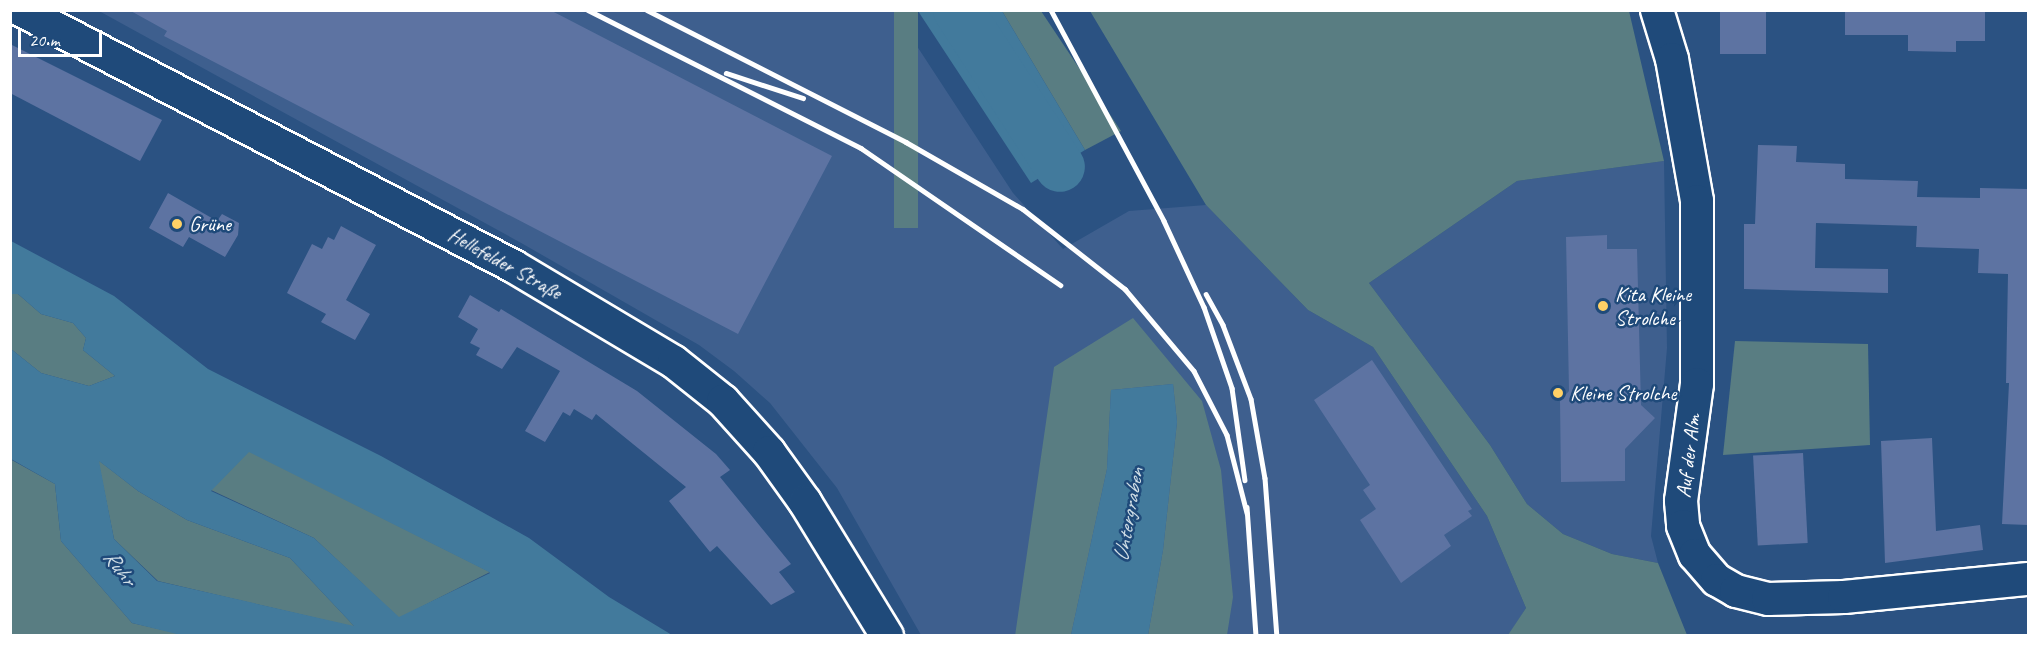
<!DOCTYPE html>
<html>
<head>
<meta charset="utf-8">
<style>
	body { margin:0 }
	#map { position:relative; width:2039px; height:646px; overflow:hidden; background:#2b5282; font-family:Caveat,sans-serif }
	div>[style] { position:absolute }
	.built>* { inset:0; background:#3e5f8e }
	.green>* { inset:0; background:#597d82; transform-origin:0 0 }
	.water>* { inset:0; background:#427a9c }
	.river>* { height:50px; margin:-25px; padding:0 25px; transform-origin:25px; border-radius:25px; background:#427a9c }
	.building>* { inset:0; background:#5d73a2; transform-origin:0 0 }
	.roads { filter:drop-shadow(2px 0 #fff) drop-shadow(-2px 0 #fff) drop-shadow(0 2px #fff) drop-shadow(0 -2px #fff) }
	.minor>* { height:32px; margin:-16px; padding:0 16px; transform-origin:16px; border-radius:16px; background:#1f4a7a }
	.rail>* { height:4.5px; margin:-2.25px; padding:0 2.25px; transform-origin:2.25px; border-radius:2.25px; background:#fff }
	.dots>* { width:16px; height:16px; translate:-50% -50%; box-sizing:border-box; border:3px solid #1f4a7a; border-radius:50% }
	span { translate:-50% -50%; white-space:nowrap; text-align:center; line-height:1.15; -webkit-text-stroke:5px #1f4a7a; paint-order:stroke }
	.poi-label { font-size:21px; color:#fff }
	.left { translate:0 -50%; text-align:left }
	.street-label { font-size:21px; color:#fff }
	.water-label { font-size:22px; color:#d0dee6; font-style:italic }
	.frame { position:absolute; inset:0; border:12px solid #fff; pointer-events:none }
	.scale { position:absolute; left:18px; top:30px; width:84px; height:27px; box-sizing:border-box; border:3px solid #fff; border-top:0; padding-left:8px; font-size:18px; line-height:21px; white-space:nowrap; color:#fff; -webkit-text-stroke:4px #1f4a7a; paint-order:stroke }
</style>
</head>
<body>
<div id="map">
	<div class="built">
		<div style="clip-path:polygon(99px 11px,894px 11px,1013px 193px,1063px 249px,1129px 211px,1206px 205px,1308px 310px,1373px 347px,1487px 516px,1526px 608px,1508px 636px,921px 635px,837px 488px,770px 403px,734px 371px,699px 345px,523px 244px)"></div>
		<div style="clip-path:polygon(1664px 161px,1667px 348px,1651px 536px,1658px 563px,1612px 554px,1563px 534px,1527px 504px,1490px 445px,1369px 283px,1517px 181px)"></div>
	</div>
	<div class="green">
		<div style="left:894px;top:11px;width:24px;height:217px"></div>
		<div style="clip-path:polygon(1002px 11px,1041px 11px,1121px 131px,1085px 150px)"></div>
		<div style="clip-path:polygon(1090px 11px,1629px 11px,1664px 161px,1517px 181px,1369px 283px,1490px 445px,1527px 504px,1563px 534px,1612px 554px,1658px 563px,1687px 635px,1508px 635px,1526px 608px,1487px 516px,1373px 347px,1308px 310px,1206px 205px)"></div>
		<div style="clip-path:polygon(10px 294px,18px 294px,41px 314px,73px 323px,86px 338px,83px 350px,115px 376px,89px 386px,41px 373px,11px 349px)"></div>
		<div style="clip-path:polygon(1133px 318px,1202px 401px,1221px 470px,1233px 597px,1227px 635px,1148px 635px,1163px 550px,1177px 422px,1173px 384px,1111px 390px,1107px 469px,1071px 635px,1015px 636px,1054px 367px)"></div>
		<div style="clip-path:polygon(1735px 341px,1868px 344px,1870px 445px,1723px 455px)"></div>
		<div style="clip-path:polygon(249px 451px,490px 572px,399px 618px,314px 538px,211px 490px)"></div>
		<div style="clip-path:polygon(10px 459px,55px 484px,61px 541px,132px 623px,185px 635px,11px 635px)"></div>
		<div style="clip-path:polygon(98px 460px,138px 491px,187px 520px,290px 558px,355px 627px,158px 581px,114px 539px)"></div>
	</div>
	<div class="water">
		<div style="clip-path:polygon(918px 11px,1002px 11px,1085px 150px,1031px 183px)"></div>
		<div style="clip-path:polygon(evenodd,11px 241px,114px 296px,208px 369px,381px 456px,529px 538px,609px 597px,672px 635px,185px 636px,132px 623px,61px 541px,55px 484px,11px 459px,11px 349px,41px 373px,89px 386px,115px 376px,83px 350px,86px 338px,73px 323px,41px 314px,18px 294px,11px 294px,11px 241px,249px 452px,489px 572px,490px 573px,399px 617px,314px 538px,211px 491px,249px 452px,11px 241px,99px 461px,138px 491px,187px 520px,290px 558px,354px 626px,157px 581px,114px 539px,99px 461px)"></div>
		<div style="clip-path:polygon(1173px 384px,1177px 422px,1163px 550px,1148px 635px,1071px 635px,1107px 469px,1111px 390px)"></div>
	</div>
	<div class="river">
		<div style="left:958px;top:10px;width:187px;rotate:57deg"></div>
	</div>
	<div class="building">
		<div style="clip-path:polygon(129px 10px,550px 10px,832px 156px,738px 334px,164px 36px,167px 31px)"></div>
		<div style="left:1720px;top:10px;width:46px;height:44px"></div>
		<div style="clip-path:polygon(1845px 10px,1985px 10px,1985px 41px,1956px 41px,1956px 52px,1908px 51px,1908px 35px,1845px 35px)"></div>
		<div style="clip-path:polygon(10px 44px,162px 120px,140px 161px,10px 93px)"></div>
		<div style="clip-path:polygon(1758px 145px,1797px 146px,1796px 162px,1845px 164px,1845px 179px,1918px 181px,1917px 197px,1980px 198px,1980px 188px,2028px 189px,2028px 525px,2002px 524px,2009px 383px,2006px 383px,2008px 274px,1978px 273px,1979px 249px,1916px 247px,1917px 226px,1816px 223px,1815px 268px,1888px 269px,1888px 293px,1744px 289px,1744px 224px,1755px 224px)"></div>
		<div style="clip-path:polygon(168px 193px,217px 221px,222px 214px,239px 223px,238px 235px,225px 257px,189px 237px,183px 247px,149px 228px)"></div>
		<div style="clip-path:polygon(341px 226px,376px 245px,346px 300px,370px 314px,355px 340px,321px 322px,326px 314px,287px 293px,312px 244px,322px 249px,328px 237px,334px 240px)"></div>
		<div style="clip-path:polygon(1607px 235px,1607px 249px,1637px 249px,1641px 405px,1655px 418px,1625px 449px,1625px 481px,1561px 482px,1560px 401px,1569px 391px,1566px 237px)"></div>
		<div style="clip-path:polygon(470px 295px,499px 312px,501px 309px,637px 391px,716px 454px,730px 470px,720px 477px,791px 564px,779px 572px,795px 592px,771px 605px,717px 546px,710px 552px,669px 501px,686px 487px,596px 414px,592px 420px,574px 409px,570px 416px,563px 412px,545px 442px,525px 431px,560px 371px,517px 347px,502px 369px,476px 355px,480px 348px,470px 343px,478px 329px,458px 317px)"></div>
		<div style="clip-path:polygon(1372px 360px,1472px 509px,1468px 511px,1472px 516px,1444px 535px,1451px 546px,1401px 583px,1360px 520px,1376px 509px,1363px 490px,1370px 485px,1314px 400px)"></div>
		<div style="clip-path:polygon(1932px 438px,1936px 531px,1980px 525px,1983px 550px,1885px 563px,1881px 441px)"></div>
		<div style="left:1803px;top:453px;width:90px;height:50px;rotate:87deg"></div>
	</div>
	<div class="roads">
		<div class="minor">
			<div style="left:21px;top:10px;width:555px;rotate:27.49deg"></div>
			<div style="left:513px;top:266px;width:187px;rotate:30.8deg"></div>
			<div style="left:674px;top:362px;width:63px;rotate:38.5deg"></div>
			<div style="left:723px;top:401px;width:69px;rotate:48deg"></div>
			<div style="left:769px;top:452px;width:62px;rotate:54.2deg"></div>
			<div style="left:805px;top:502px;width:157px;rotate:58.5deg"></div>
			<div style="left:1657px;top:10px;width:51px;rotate:73deg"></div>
			<div style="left:1672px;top:59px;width:144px;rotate:80deg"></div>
			<div style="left:1697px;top:201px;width:183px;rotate:90deg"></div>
			<div style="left:1697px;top:384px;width:118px;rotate:97.8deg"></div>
			<div style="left:1681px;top:501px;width:25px;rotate:85deg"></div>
			<div style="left:1683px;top:526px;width:31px;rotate:68deg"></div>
			<div style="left:1695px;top:555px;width:33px;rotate:49deg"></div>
			<div style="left:1717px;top:580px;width:22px;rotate:30deg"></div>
			<div style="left:1736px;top:591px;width:33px;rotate:14deg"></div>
			<div style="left:1768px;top:599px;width:76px;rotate:-1.5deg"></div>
			<div style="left:1844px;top:597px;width:185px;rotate:-5.6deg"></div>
		</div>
	</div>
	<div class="rail">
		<div style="left:588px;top:10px;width:306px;rotate:26.8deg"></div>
		<div style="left:861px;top:148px;width:242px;rotate:34.5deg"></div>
		<div style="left:647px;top:10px;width:291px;rotate:27deg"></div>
		<div style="left:906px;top:142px;width:135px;rotate:29.8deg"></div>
		<div style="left:1023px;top:209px;width:130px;rotate:38.1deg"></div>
		<div style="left:1125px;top:289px;width:107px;rotate:49.9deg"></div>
		<div style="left:1194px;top:371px;width:72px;rotate:62.7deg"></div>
		<div style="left:1227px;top:435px;width:81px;rotate:75.6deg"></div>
		<div style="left:1051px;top:10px;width:239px;rotate:61.8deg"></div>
		<div style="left:1164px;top:221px;width:95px;rotate:65.1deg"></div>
		<div style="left:1204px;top:307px;width:86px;rotate:70.9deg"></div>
		<div style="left:1232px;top:388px;width:93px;rotate:82deg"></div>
		<div style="left:726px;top:73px;width:81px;rotate:18deg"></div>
		<div style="left:1206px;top:294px;width:35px;rotate:61deg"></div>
		<div style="left:1223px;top:325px;width:79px;rotate:69.3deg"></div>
		<div style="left:1251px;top:399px;width:80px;rotate:80deg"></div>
		<div style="left:1265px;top:478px;width:158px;rotate:85.7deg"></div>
		<div style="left:1247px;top:507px;width:129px;rotate:86deg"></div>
	</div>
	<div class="dots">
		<div style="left:177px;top:224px;background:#ffd166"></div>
		<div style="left:1603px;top:306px;background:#ffd166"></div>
		<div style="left:1558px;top:393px;background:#ffd166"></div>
	</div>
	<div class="poi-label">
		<span class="left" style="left:189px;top:224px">Grüne</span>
		<span class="left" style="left:1615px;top:306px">Kita Kleine<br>Strolche</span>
		<span class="left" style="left:1570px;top:393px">Kleine Strolche</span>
	</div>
	<div class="street-label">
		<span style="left:505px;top:263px;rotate:29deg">Hellefelder Straße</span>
		<span style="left:1688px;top:456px;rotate:-83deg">Auf der Alm</span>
	</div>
	<div class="water-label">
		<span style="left:1129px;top:515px;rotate:-80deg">Untergraben</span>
		<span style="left:119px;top:568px;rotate:53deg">Ruhr</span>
	</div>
	<div class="frame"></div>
	<div class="scale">20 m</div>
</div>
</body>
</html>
